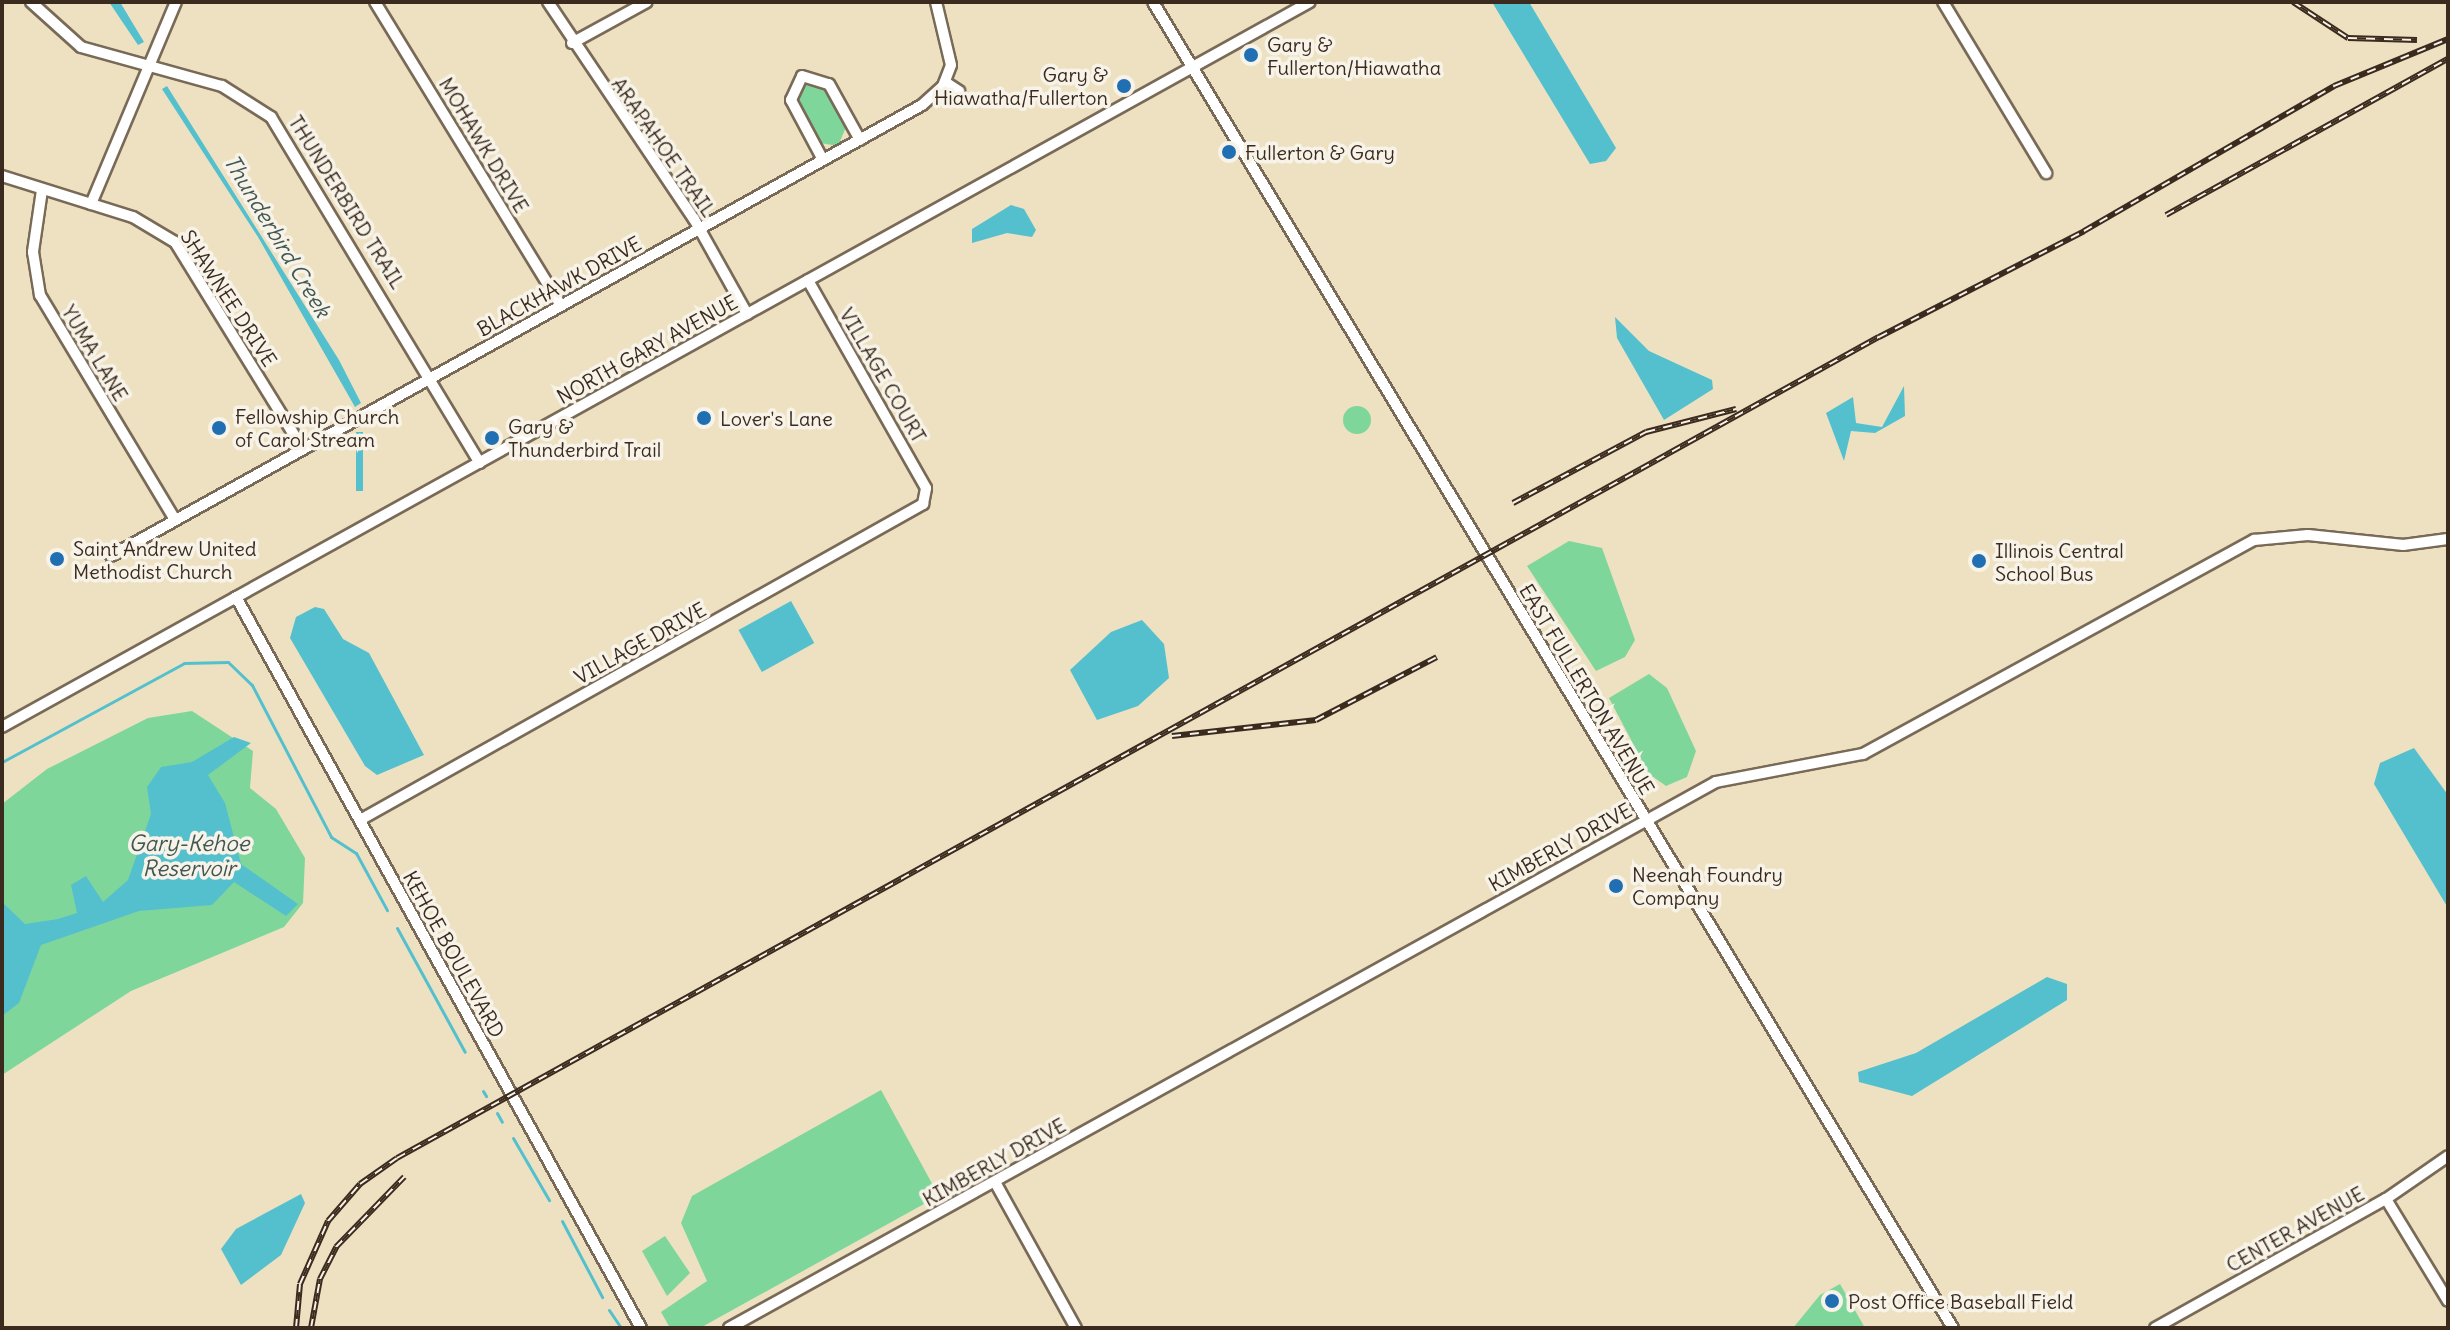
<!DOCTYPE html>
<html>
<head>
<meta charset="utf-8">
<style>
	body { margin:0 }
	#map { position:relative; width:2450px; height:1330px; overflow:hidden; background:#ede1c1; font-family:Delius,sans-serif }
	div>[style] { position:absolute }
	.green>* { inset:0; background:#7fd69a }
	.round { border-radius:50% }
	.water>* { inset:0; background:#54c0cd; transform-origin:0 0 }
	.stream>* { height:3px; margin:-1.5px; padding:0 1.5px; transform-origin:1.5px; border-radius:1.5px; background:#54c0cd }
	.roads { filter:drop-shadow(2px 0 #796a57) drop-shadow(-2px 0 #796a57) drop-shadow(0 2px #796a57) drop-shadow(0 -2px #796a57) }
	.minor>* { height:10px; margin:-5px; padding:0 5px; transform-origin:5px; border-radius:5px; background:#fff }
	.rail>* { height:6px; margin-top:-3px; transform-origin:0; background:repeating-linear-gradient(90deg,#f7f3e8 0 9px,#3b2a1e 0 18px); box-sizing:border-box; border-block:2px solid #3b2a1e }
	.dots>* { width:22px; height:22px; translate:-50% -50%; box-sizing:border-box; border:4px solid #f7f3e8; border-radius:50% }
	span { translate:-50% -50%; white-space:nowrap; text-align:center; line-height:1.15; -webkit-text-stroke:7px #f7f3e8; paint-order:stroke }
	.poi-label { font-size:20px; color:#3b2a1e }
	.left { translate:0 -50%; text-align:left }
	.right { translate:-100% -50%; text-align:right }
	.street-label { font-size:20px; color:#3b2a1e }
	.water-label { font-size:22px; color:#425753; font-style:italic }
	.frame { position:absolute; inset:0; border:4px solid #3b2a1e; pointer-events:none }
</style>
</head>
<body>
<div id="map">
	<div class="green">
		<div style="clip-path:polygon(804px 80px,823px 84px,846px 127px,838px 146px,820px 143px,797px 100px)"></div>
		<div class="round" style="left:1343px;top:406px;width:28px;height:28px"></div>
		<div style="clip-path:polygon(1569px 541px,1602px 548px,1635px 640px,1625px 657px,1596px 671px,1527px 566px)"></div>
		<div style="clip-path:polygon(1649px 674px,1667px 688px,1696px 751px,1687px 777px,1666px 786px,1649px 774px,1609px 698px)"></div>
		<div style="clip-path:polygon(192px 711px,253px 751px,250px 788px,276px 809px,305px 858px,303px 903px,284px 927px,131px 991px,2px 1075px,2px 804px,47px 769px,148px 718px)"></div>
		<div style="clip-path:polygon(881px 1090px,935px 1189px,933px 1199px,700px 1328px,670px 1328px,661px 1312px,707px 1281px,681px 1223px,692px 1196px)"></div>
		<div style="clip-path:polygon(665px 1236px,690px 1273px,667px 1296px,642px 1251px)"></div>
		<div style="clip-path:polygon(1840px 1284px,1865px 1328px,1793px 1328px,1820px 1295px)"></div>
	</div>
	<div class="water">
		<div style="clip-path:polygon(109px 2px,120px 2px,144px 42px,138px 45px)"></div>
		<div style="clip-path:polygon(1492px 2px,1529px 2px,1616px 148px,1606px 161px,1590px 164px)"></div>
		<div style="clip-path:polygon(167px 86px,339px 360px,361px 403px,355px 407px,258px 237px,162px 89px)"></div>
		<div style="clip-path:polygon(1011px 205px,1024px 209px,1036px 230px,1032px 237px,1007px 233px,972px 243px,972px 229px)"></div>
		<div style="clip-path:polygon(1615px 317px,1649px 351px,1712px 380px,1713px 389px,1664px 420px,1617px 338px)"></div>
		<div style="clip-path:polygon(1904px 386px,1905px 416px,1875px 433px,1851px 431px,1844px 461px,1826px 413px,1853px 397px,1856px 423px,1882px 427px)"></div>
		<div style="left:356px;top:432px;width:7px;height:59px"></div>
		<div style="left:791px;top:601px;width:48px;height:60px;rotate:61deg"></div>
		<div style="clip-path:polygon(315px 607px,324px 609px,343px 639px,369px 653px,424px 755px,377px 775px,365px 766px,290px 638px,296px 617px)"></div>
		<div style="clip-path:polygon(1142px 620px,1164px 644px,1169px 678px,1138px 706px,1097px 720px,1070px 670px,1111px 632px)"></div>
		<div style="clip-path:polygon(234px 737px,251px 743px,208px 775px,225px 803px,241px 864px,298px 904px,286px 916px,234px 882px,212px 905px,139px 911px,41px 945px,19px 1003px,2px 1016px,2px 902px,25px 924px,58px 919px,77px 913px,71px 885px,86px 876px,103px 902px,128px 880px,151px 814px,147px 787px,161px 767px,192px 762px)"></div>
		<div style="clip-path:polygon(2414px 748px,2448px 795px,2448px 908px,2374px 784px,2380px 763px)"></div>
		<div style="clip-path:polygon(2047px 977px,2067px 984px,2067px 1000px,1912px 1096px,1859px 1082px,1858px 1072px,1916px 1053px)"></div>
		<div style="clip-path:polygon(301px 1194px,305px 1203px,281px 1255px,241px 1285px,221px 1249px,236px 1229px)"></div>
	</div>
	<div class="stream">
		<div style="left:2px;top:762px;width:207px;rotate:-28.5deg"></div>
		<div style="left:184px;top:663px;width:44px;rotate:-1.3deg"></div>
		<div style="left:228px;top:662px;width:33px;rotate:44deg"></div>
		<div style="left:252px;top:685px;width:171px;rotate:62.5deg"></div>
		<div style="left:331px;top:837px;width:30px;rotate:33deg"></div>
		<div style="left:356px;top:853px;width:65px;rotate:61.5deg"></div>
		<div style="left:397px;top:928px;width:141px;rotate:61.3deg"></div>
		<div style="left:483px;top:1091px;width:6px;rotate:59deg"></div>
		<div style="left:497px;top:1113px;width:10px;rotate:61deg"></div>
		<div style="left:513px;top:1138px;width:72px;rotate:59.9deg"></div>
		<div style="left:562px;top:1221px;width:86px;rotate:62.2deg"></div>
		<div style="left:609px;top:1310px;width:22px;rotate:56deg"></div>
	</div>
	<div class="roads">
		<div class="minor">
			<div style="left:31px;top:2px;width:67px;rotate:42deg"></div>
			<div style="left:81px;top:47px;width:146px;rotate:15.5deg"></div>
			<div style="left:222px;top:86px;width:58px;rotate:32.3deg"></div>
			<div style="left:271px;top:117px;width:404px;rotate:58.9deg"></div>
			<div style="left:375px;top:2px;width:356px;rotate:58.5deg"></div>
			<div style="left:548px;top:2px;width:262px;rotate:56.1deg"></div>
			<div style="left:694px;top:219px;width:109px;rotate:60.8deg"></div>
			<div style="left:1153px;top:2px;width:1549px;rotate:58.9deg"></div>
			<div style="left:1943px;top:2px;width:200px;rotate:58.9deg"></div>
			<div style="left:572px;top:43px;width:85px;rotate:-28.7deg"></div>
			<div style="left:945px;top:82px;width:17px;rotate:33deg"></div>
			<div style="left:823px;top:160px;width:68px;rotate:-118.1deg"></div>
			<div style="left:791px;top:100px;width:26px;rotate:-65deg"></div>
			<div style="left:802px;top:76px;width:28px;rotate:17deg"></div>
			<div style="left:829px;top:84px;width:64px;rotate:61deg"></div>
			<div style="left:2px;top:176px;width:137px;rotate:17.4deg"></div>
			<div style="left:133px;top:217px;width:49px;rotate:30.8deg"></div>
			<div style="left:175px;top:242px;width:243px;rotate:58.3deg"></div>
			<div style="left:42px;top:190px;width:63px;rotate:98.3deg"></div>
			<div style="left:33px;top:252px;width:44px;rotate:80.8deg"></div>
			<div style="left:40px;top:295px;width:262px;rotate:59deg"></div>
			<div style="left:91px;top:204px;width:219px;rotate:-67.2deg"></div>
			<div style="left:111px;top:556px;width:928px;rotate:-29.08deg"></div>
			<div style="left:922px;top:105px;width:28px;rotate:-42deg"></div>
			<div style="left:943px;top:86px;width:22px;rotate:-69deg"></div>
			<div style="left:951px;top:65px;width:65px;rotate:-103.4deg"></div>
			<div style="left:236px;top:597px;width:836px;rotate:61.01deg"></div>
			<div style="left:2px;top:727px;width:1495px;rotate:-29deg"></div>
			<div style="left:360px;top:820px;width:646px;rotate:-29.3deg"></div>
			<div style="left:923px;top:504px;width:16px;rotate:-79deg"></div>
			<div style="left:926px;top:488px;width:239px;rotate:-119.6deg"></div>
			<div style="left:995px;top:1182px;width:167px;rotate:61deg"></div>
			<div style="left:2386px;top:1199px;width:119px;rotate:58.7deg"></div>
			<div style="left:729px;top:1328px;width:1128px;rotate:-28.95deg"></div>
			<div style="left:1716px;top:782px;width:150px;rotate:-10.8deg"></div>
			<div style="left:1863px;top:754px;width:446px;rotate:-28.7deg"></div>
			<div style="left:2254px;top:540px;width:54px;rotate:-5.3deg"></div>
			<div style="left:2308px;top:535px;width:96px;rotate:6deg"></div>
			<div style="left:2403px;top:545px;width:45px;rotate:-7.6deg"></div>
			<div style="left:2155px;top:1328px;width:265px;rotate:-29.2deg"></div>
			<div style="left:2386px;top:1199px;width:75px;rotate:-34.7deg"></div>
		</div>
	</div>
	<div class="rail">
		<div style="left:2293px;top:2px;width:66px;rotate:33.2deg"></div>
		<div style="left:2348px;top:38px;width:69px;rotate:1.7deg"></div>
		<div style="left:2166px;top:215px;width:322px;rotate:-29deg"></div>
		<div style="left:1513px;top:503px;width:151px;rotate:-28.1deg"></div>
		<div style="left:1646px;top:432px;width:93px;rotate:-14.3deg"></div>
		<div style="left:1172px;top:736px;width:145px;rotate:-6.3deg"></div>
		<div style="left:1316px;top:720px;width:136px;rotate:-27.5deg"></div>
		<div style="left:296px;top:1328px;width:44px;rotate:-84.8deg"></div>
		<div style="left:300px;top:1284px;width:69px;rotate:-66deg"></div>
		<div style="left:328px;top:1221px;width:49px;rotate:-49.1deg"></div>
		<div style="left:360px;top:1184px;width:45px;rotate:-35.1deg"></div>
		<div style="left:397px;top:1158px;width:1694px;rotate:-28.99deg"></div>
		<div style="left:1879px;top:337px;width:231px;rotate:-27.3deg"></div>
		<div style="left:2084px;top:231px;width:289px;rotate:-30.1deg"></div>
		<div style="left:2334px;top:86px;width:123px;rotate:-22.4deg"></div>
		<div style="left:311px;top:1328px;width:50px;rotate:-79.6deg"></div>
		<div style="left:320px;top:1279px;width:36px;rotate:-63deg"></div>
		<div style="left:336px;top:1247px;width:98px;rotate:-45.8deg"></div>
	</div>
	<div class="dots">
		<div style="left:1251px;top:55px;background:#1f6fb2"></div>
		<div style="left:1124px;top:86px;background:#1f6fb2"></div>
		<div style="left:1229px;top:152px;background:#1f6fb2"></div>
		<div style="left:704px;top:418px;background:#1f6fb2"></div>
		<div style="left:219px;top:428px;background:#1f6fb2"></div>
		<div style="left:492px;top:438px;background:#1f6fb2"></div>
		<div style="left:57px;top:559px;background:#1f6fb2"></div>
		<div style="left:1979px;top:561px;background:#1f6fb2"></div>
		<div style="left:1616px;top:886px;background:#1f6fb2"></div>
		<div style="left:1832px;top:1301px;background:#1f6fb2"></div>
	</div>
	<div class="poi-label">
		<span class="left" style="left:1267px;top:56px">Gary &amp;<br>Fullerton/Hiawatha</span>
		<span class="right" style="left:1108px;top:86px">Gary &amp;<br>Hiawatha/Fullerton</span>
		<span class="left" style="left:1245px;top:152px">Fullerton &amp; Gary</span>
		<span class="left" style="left:235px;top:428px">Fellowship Church<br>of Carol Stream</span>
		<span class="left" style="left:720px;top:418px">Lover's Lane</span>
		<span class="left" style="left:508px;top:438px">Gary &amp;<br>Thunderbird Trail</span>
		<span class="left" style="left:73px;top:560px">Saint Andrew United<br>Methodist Church</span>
		<span class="left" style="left:1995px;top:562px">Illinois Central<br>School Bus</span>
		<span class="left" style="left:1632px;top:886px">Neenah Foundry<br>Company</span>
		<span class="left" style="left:1848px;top:1301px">Post Office Baseball Field</span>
	</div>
	<div class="street-label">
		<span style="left:484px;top:145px;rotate:59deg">MOHAWK DRIVE</span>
		<span style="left:664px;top:147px;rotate:55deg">ARAPAHOE TRAIL</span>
		<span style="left:347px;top:202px;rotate:58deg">THUNDERBIRD TRAIL</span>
		<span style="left:559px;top:286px;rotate:-29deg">BLACKHAWK DRIVE</span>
		<span style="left:229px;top:298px;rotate:57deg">SHAWNEE DRIVE</span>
		<span style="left:647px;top:349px;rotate:-29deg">NORTH GARY AVENUE</span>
		<span style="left:95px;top:353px;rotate:59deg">YUMA LANE</span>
		<span style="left:883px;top:375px;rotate:60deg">VILLAGE COURT</span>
		<span style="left:640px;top:643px;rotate:-29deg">VILLAGE DRIVE</span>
		<span style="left:1587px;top:689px;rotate:59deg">EAST FULLERTON AVENUE</span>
		<span style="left:1560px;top:847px;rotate:-29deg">KIMBERLY DRIVE</span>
		<span style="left:454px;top:954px;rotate:61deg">KEHOE BOULEVARD</span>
		<span style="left:994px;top:1162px;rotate:-29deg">KIMBERLY DRIVE</span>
		<span style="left:2295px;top:1229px;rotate:-29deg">CENTER AVENUE</span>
	</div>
	<div class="water-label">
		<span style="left:277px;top:236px;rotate:59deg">Thunderbird Creek</span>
		<span style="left:189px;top:856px">Gary-Kehoe<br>Reservoir</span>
	</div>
	<div class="frame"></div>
</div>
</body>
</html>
